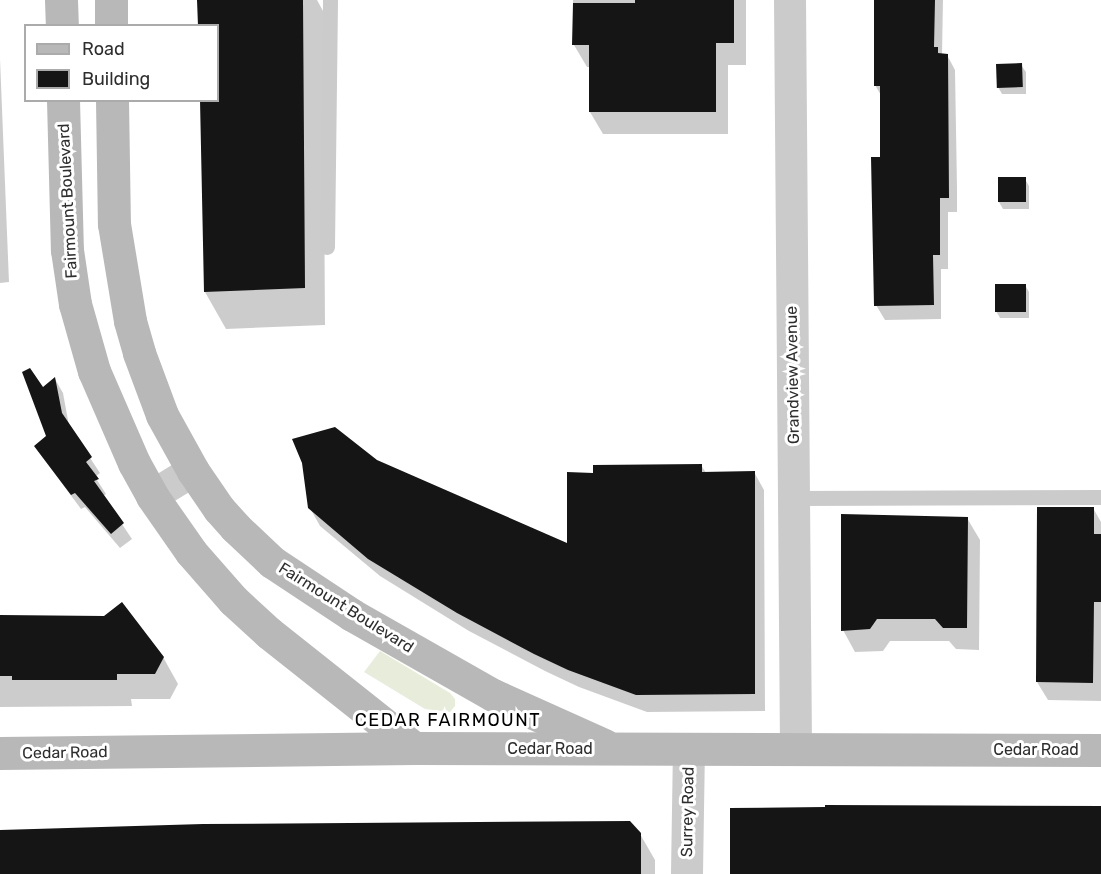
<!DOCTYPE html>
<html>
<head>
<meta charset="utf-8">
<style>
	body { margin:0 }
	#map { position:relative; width:1101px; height:874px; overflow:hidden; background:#fff; font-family:Rubik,sans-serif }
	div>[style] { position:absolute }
	.green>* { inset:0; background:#e7edda }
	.shadow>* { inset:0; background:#0003 }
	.building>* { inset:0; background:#151515; transform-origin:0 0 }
	.lane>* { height:15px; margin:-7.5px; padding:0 7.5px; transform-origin:7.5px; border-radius:7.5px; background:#cbcbcb }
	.street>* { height:32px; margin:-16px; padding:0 16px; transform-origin:16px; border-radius:16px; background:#cbcbcb }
	.secondary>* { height:33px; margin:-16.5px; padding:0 16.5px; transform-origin:16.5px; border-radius:16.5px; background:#b8b8b8 }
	span { translate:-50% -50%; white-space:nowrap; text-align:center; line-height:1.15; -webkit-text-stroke:6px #fff; paint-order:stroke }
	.street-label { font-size:16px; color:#2e2e2e }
	.neighbourhood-label { font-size:18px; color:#000; letter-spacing:1.5px }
	.legend { position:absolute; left:24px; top:24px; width:195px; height:78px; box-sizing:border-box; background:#fff; border:2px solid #ababab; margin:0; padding:8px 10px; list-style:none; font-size:18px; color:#2e2e2e }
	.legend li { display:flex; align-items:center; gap:12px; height:30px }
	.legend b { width:30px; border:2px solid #ababab }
</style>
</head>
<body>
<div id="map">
	<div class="green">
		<div style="clip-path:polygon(380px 651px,450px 693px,455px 699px,455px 706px,450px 712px,425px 709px,364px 672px)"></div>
	</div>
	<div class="shadow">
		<div style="clip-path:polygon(199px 0,317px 0,323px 11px,325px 325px,226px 329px,205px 292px,201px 100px,218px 100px,218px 26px)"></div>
		<div style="clip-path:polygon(573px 0,746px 0,746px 65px,728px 65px,728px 134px,603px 134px,590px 112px,590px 67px,587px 67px,574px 45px)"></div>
		<div style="clip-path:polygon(876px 0,943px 0,942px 55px,947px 55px,955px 70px,957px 187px,957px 212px,948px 212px,948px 269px,941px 269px,941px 319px,885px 320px,876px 305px,882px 97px,875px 85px)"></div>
		<div style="clip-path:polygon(0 59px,9px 282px,0 283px)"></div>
		<div style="clip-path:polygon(1021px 65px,1026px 72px,1026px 94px,1002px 94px,998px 87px)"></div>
		<div style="clip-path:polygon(1025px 179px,1029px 186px,1029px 209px,1003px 209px,999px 202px)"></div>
		<div style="clip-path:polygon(1025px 285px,1029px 292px,1029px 318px,1000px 318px,996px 311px)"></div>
		<div style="clip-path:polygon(55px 379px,63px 393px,69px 426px,100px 473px,95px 477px,106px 494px,103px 496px,132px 539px,120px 548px,85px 507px,81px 509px,35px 447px,48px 437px,43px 389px)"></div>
		<div style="clip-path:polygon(376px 462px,568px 546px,594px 474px,701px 465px,706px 473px,754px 472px,764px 490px,765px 711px,647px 712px,579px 687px,545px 671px,469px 631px,380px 576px,320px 526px,310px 508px)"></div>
		<div style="clip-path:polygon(1093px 508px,1101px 522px,1101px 701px,1048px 700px,1037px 682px)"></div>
		<div style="clip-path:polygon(967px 518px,980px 540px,979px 650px,956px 649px,949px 641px,890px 641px,883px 651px,855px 652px,843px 630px)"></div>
		<div style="clip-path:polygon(0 618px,163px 657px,178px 684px,170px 699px,131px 699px,132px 706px,0 707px)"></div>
		<div style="clip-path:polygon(0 830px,640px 834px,655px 860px,655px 874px,0 874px)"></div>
	</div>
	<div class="building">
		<div style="clip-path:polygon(197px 0,303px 0,305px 288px,204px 292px,200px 100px,218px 100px,218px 26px,198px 26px)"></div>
		<div style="clip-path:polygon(635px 0,734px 0,734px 43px,716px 43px,716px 112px,589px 112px,589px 45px,572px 45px,573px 3px,635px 3px)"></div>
		<div style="clip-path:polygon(874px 0,935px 0,934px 47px,938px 47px,938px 53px,948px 54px,949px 198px,940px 198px,940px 255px,933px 255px,934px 305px,874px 306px,871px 157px,880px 157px,880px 86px,874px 86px)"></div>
		<div style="left:1022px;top:63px;width:24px;height:26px;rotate:88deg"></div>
		<div style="left:998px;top:177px;width:28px;height:25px"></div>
		<div style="left:995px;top:284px;width:31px;height:28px"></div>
		<div style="clip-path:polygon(30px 368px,43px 387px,55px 377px,62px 413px,92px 457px,86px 462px,99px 479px,94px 481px,124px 523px,111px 534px,75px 493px,71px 495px,34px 446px,46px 436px,22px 372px)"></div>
		<div style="clip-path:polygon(335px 427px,377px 460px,567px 543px,567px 472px,593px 473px,593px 465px,702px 464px,702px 472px,755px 471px,755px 694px,636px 695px,568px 670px,534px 654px,457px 613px,368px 559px,308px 508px,302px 463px,292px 439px)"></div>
		<div style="clip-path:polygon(1037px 507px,1094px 507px,1094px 534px,1101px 534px,1101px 602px,1094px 602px,1093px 683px,1036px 682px)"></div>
		<div style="clip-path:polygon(841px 514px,968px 517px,967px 628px,943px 628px,935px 619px,877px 619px,870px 629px,841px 631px)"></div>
		<div style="clip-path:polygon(122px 602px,164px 657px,155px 674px,117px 674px,117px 680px,12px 680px,12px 676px,0 676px,0 615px,104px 616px)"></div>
		<div style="clip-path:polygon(825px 805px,1101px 806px,1101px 874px,730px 874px,730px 808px,825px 807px)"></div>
		<div style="clip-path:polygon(630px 821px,641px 833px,641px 874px,0 874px,0 830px,203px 824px)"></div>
	</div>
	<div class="lane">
		<div style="left:327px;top:247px;width:247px;rotate:-89.3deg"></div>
		<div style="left:794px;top:498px;width:307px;rotate:-0.2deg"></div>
	</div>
	<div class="street">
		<div style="left:790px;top:0;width:750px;rotate:89.54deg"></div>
		<div style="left:152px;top:496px;width:48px;rotate:-31.4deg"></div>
		<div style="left:687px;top:874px;width:123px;rotate:-89.1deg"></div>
	</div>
	<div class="secondary">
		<div style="left:61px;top:0;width:26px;rotate:88deg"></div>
		<div style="left:111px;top:0;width:26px;rotate:90deg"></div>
		<div style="left:63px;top:100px;width:150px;rotate:88.5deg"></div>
		<div style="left:67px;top:250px;width:55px;rotate:81.6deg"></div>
		<div style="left:75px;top:304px;width:70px;rotate:74.2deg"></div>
		<div style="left:94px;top:371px;width:100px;rotate:66.5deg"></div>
		<div style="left:134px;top:463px;width:38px;rotate:61deg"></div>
		<div style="left:152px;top:496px;width:68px;rotate:55.1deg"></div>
		<div style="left:191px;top:552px;width:64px;rotate:48.8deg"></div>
		<div style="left:233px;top:600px;width:49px;rotate:42.5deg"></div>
		<div style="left:269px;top:633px;width:185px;rotate:38.4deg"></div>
		<div style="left:112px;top:100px;width:124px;rotate:89.1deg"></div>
		<div style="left:114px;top:224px;width:98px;rotate:80.6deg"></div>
		<div style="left:130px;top:321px;width:33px;rotate:74deg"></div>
		<div style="left:139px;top:353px;width:66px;rotate:69.6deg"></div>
		<div style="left:162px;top:415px;width:64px;rotate:61deg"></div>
		<div style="left:193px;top:471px;width:46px;rotate:55.6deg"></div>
		<div style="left:219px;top:509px;width:24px;rotate:48deg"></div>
		<div style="left:235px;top:527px;width:51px;rotate:43.4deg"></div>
		<div style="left:272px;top:562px;width:96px;rotate:33.5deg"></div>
		<div style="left:352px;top:615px;width:162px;rotate:29.6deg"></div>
		<div style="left:493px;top:695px;width:122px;rotate:24.2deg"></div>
		<div style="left:0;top:753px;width:414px;rotate:-0.7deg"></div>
		<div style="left:414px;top:748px;width:687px;rotate:0.17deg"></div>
	</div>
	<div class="street-label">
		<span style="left:68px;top:201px;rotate:-93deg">Fairmount Boulevard</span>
		<span style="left:793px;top:375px;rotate:-91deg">Grandview Avenue</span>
		<span style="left:346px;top:608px;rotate:32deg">Fairmount Boulevard</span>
		<span style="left:550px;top:749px">Cedar Road</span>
		<span style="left:1036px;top:750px">Cedar Road</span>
		<span style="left:65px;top:753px;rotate:-1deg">Cedar Road</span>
		<span style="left:688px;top:812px;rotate:-89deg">Surrey Road</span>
	</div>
	<div class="neighbourhood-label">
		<span style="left:448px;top:720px">CEDAR FAIRMOUNT</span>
	</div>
	<ul class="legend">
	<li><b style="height:8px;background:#b8b8b8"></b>Road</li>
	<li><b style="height:16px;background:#151515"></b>Building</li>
	</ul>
</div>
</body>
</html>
